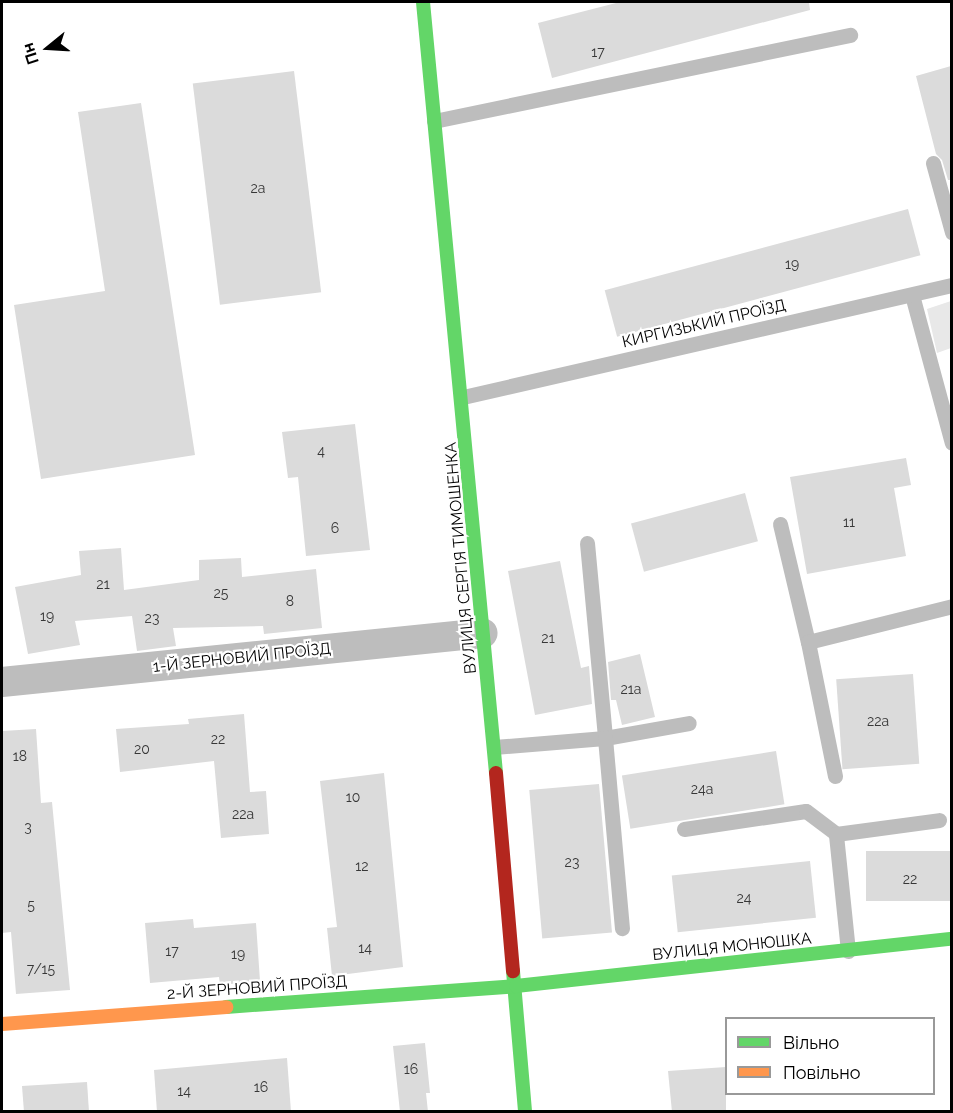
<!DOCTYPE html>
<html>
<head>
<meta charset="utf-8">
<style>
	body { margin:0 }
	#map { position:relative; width:953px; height:1113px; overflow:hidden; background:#fff; font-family:Raleway,sans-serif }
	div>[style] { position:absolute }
	.green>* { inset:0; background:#e8e8e8 }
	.building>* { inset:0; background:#dbdbdb; transform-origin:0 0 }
	.lane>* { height:15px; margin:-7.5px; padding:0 7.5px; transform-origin:7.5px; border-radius:7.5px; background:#bdbdbd }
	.street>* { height:30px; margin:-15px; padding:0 15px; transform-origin:15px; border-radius:15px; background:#bdbdbd }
	.fast>* { height:14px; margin:-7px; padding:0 7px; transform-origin:7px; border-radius:7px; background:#63d668 }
	.slow>* { height:14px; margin:-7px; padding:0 7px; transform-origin:7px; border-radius:7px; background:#ff974d }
	.jam>* { height:14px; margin:-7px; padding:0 7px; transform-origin:7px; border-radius:7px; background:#b3261e }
	span { translate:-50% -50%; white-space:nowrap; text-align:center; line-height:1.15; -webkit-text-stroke:4.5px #fff; paint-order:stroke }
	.number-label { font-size:14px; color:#373737 }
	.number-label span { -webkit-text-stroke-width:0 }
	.street-label { font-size:16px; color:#000 }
	.frame { position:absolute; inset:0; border:3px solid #000; pointer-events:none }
	.legend { position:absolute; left:725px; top:1017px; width:210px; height:78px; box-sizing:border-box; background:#fff; border:2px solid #999; margin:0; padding:8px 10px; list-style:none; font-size:18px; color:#000 }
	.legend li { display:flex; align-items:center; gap:12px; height:30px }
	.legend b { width:30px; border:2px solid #999 }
	.north { position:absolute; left:18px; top:18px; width:60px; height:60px; -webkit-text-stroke:4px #fff; paint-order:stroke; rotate:252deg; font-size:16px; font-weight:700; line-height:24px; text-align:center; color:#000 }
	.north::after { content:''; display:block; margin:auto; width:21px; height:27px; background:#000; clip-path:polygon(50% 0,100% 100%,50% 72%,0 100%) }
</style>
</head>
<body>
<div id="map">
	<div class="green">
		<div style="clip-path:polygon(951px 301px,951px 348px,937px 353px,927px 309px)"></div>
	</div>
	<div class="building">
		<div style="clip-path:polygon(620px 2px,809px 2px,810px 10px,552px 78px,538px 23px)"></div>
		<div style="clip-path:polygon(951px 66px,951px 180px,948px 180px,942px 160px,936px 154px,916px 76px)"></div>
		<div style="left:294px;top:71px;width:223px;height:102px;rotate:83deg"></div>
		<div style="clip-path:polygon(141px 103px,195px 455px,41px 479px,14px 305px,105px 291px,78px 112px)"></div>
		<div style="left:908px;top:209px;width:48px;height:314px;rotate:75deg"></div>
		<div style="clip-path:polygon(355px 424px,370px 550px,306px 556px,298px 477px,288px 478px,282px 432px)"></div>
		<div style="clip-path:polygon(906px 458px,911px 485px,894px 488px,906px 556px,807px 574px,790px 477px)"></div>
		<div style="left:745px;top:493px;width:50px;height:118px;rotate:75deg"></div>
		<div style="clip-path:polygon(121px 548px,124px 590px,199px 580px,199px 560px,241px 558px,242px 577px,316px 569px,322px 628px,264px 634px,263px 626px,173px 628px,176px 646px,137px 651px,132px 616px,75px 621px,80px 645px,28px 654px,15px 587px,81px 575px,79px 551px)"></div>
		<div style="clip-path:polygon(560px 561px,581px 668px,589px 666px,592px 704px,535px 715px,508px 571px)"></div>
		<div style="clip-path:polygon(640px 654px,655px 717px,622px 725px,616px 700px,611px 700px,608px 662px)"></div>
		<div style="left:913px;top:674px;width:90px;height:77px;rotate:86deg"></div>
		<div style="clip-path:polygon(244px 714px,250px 792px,266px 791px,269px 834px,221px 838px,214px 761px,120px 772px,116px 729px,189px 724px,188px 719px)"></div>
		<div style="clip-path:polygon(36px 729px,41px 803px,52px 802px,70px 990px,16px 994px,11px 932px,2px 933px,2px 731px)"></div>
		<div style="left:776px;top:751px;width:54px;height:156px;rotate:81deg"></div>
		<div style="clip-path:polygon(384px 773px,403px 967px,332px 976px,327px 928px,337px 927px,320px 781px)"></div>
		<div style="left:599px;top:784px;width:149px;height:70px;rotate:85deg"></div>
		<div style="left:951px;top:851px;width:50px;height:85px;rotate:90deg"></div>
		<div style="left:810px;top:861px;width:57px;height:139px;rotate:84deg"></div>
		<div style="clip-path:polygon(193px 919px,194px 928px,256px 923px,260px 981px,220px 985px,219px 977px,150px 983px,145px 923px)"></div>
		<div style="clip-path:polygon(425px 1043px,430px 1093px,426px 1093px,428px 1112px,400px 1112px,393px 1046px)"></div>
		<div style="clip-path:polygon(287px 1058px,291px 1112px,157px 1112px,154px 1070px)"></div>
		<div style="clip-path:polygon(726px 1067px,726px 1112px,672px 1112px,668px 1071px)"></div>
		<div style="clip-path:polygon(87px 1082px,89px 1112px,24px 1112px,22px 1086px)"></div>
	</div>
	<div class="lane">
		<div style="left:434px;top:121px;width:425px;rotate:-11.7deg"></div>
		<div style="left:933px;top:163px;width:72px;rotate:74.6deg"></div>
		<div style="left:912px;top:295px;width:153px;rotate:74.9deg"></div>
		<div style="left:463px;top:397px;width:502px;rotate:-12.9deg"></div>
		<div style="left:780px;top:524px;width:121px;rotate:76.7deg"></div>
		<div style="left:587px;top:543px;width:196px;rotate:84.7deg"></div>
		<div style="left:605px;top:738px;width:85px;rotate:-10.1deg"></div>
		<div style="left:494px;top:747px;width:111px;rotate:-4.6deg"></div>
		<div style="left:605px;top:738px;width:191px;rotate:84.9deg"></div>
		<div style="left:835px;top:776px;width:137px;rotate:-101.4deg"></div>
		<div style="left:808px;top:642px;width:148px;rotate:-14deg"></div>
		<div style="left:684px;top:829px;width:123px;rotate:-8.4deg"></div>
		<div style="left:806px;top:811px;width:38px;rotate:37deg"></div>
		<div style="left:848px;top:951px;width:118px;rotate:-95.9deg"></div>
		<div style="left:836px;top:834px;width:104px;rotate:-7.7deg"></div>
	</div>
	<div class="street">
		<div style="left:2px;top:682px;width:483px;rotate:-5.8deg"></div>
	</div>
	<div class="fast">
		<div style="left:423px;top:2px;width:774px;rotate:84.59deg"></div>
		<div style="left:513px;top:971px;width:142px;rotate:85.1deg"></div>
		<div style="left:226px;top:1007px;width:291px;rotate:-4.1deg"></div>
		<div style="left:516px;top:986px;width:439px;rotate:-6.2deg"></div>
	</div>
	<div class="slow">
		<div style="left:2px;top:1024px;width:225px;rotate:-4.3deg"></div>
	</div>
	<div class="jam">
		<div style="left:496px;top:773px;width:199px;rotate:85.1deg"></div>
	</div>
	<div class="number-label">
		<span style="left:598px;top:52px">17</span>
		<span style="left:258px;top:188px">2а</span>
		<span style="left:792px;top:264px">19</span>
		<span style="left:321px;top:451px">4</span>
		<span style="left:849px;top:522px">11</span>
		<span style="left:335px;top:528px">6</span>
		<span style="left:103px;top:584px">21</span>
		<span style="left:221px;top:593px">25</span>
		<span style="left:290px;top:601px">8</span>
		<span style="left:47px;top:616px">19</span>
		<span style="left:152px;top:618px">23</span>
		<span style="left:548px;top:638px">21</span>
		<span style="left:631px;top:689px">21а</span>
		<span style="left:878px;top:721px">22а</span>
		<span style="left:218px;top:739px">22</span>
		<span style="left:142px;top:749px">20</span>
		<span style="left:20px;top:756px">18</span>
		<span style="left:702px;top:789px">24а</span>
		<span style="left:353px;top:797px">10</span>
		<span style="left:243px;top:814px">22а</span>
		<span style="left:28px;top:827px">3</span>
		<span style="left:572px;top:862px">23</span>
		<span style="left:362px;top:866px">12</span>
		<span style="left:910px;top:879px">22</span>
		<span style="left:744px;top:898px">24</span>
		<span style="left:31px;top:905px">5</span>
		<span style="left:365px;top:948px">14</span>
		<span style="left:172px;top:951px">17</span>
		<span style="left:238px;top:954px">19</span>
		<span style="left:41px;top:969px">7/15</span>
		<span style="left:411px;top:1069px">16</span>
		<span style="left:261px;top:1087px">16</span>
		<span style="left:184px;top:1091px">14</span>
	</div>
	<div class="street-label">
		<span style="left:704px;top:324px;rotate:-13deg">КИРГИЗЬКИЙ ПРОЇЗД</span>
		<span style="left:461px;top:558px;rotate:-95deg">ВУЛИЦЯ СЕРГІЯ ТИМОШЕНКА</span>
		<span style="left:242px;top:658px;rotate:-6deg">1-Й ЗЕРНОВИЙ ПРОЇЗД</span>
		<span style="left:732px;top:947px;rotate:-6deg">ВУЛИЦЯ МОНЮШКА</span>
		<span style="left:257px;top:988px;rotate:-4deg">2-Й ЗЕРНОВИЙ ПРОЇЗД</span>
	</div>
	<div class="frame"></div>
	<ul class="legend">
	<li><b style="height:8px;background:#63d668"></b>Вільно</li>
	<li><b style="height:8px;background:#ff974d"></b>Повільно</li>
	</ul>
	<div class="north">Пн</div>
</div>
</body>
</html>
